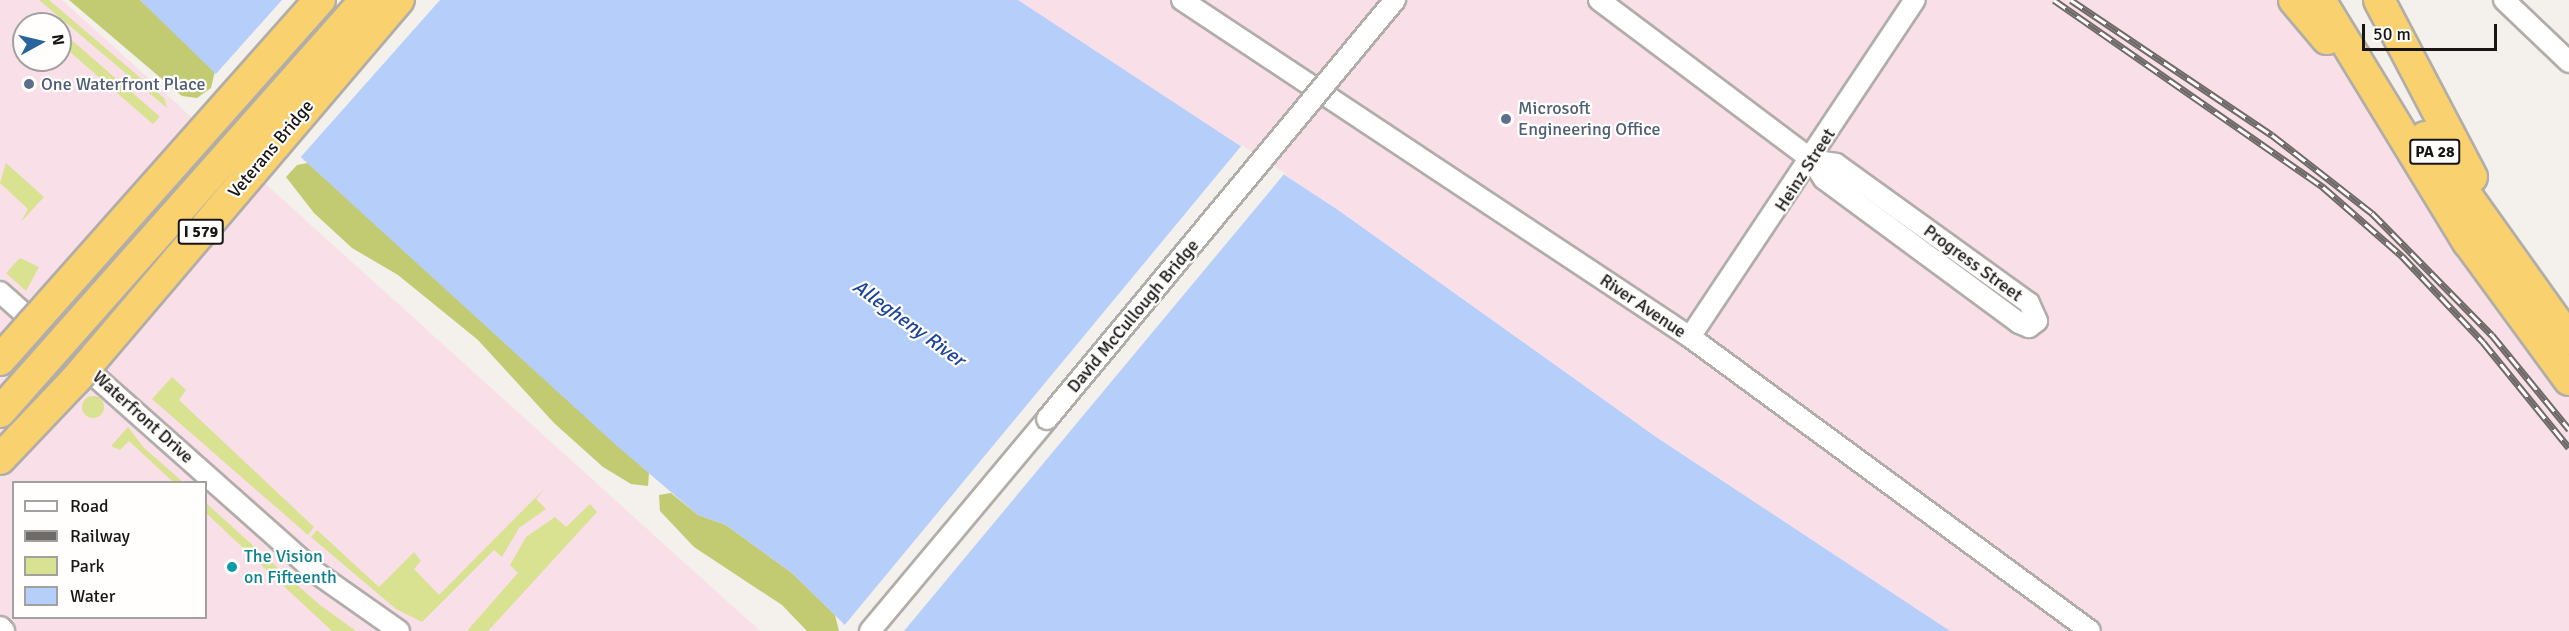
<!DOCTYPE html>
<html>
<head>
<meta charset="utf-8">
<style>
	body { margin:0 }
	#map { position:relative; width:2569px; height:631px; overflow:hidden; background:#f4f0ec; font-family:Signika,sans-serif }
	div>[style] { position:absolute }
	.commercial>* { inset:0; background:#f8dfe8 }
	.green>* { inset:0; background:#d8e290; transform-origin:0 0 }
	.round { border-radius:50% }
	.forest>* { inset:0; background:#c2cb72 }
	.water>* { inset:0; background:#b5cefa }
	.pier>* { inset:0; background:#f4f0ec }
	.roads { filter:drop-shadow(2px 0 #b1ada9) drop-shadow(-2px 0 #b1ada9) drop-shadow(0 2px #b1ada9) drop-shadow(0 -2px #b1ada9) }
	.minor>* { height:20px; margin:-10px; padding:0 10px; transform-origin:10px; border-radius:10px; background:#fff }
	.highway>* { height:30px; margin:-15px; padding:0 15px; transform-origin:15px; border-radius:15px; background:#f9d16e }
	.rail>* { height:7px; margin-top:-3.5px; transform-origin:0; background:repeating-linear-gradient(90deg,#fffefd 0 14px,#6d6a68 0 28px); box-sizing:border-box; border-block:2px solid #6d6a68 }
	.bridges { filter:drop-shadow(2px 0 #b1ada9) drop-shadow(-2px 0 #b1ada9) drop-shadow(0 2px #b1ada9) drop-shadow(0 -2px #b1ada9) }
	.minor-bridge>* { height:20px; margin:-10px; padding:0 10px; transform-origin:10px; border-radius:10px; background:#fff }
	.highway-bridge>* { height:30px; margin:-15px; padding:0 15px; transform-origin:15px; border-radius:15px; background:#f9d16e }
	.dots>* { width:16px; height:16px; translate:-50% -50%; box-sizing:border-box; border:3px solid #fffefd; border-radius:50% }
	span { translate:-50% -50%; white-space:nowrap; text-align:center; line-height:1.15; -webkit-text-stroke:4.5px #fffefd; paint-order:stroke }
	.shield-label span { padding:2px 4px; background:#fffefd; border:2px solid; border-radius:4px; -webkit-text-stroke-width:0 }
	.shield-label { font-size:16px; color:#181615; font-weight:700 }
	.service-label { font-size:18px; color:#4e5e75 }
	.left { translate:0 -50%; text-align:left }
	.street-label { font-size:18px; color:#181615 }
	.culture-label { font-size:18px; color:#0d838f }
	.water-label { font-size:20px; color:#1c4699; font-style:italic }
	.legend { position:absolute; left:12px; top:481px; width:195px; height:138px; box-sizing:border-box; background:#fffefd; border:2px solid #a3a1a0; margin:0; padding:8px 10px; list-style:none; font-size:18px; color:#181615 }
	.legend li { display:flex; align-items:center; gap:12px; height:30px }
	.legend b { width:30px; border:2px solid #a3a1a0 }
	.north { position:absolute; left:12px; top:12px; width:60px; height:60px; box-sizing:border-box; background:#fffefd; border:2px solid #a3a1a0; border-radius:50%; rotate:82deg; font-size:16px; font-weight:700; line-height:24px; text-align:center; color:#181615 }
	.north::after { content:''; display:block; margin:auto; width:21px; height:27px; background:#27649b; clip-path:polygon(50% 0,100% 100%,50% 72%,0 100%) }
	.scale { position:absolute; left:2362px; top:24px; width:135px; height:27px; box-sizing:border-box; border:3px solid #181615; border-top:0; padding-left:8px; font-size:18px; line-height:21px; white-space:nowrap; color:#181615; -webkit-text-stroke:4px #fffefd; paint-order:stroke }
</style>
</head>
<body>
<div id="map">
	<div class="commercial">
		<div style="clip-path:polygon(evenodd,0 0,62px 0,760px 631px,0 631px,0 0,24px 24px,60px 24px,60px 60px,24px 60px,24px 24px,0 0,14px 482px,206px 482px,206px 618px,14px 618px,14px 482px)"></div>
		<div style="clip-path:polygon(1018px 0,2320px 0,2569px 380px,2569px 631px,1950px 631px,1656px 437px,1338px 210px)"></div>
	</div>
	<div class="green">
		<div style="clip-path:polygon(39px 0,49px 0,164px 98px,167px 108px)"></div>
		<div style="left:60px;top:30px;width:132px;height:10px;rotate:41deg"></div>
		<div style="clip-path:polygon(6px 163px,44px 197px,21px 222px,28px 209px,0 183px)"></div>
		<div style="clip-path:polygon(20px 258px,39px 267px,26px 291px,6px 273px)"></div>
		<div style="clip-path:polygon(172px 377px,186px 390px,179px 400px,314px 527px,308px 535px,152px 399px)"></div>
		<div class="round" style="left:82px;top:396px;width:22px;height:22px"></div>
		<div style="clip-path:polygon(128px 427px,144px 448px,183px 482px,173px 482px,129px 441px,120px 450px,111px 446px)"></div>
		<div style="clip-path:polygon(546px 487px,536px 499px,546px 509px,519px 528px,502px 557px,494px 550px,422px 622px,396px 609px,311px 537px,317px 530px,379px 587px,414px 552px,421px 561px,414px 569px,439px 595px)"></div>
		<div style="clip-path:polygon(206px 503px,278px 568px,272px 575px,206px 513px)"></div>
		<div style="clip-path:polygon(590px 504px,597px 512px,488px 631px,467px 631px,518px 573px,510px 565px,526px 537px,555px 517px,566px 527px)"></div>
		<div style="clip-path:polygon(281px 571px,320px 605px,356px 631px,332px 631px,275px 578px)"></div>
	</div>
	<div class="forest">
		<div style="clip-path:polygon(69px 0,140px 0,215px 71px,211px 88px,197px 98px,182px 96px)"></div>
		<div style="clip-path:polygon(308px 163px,649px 473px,648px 486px,631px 484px,603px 467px,554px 423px,478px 340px,398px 275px,352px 248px,314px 213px,286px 177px,297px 165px)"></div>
		<div style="clip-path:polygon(671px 493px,698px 515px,726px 525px,792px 573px,835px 615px,839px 631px,807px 631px,782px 605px,694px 547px,660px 511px,659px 495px)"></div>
	</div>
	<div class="water">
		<div style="clip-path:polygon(140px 0,1018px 0,1338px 210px,1656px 437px,1950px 631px,851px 631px,792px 573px,726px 525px,698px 515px,617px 446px,305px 161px)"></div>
	</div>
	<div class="pier">
		<div style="clip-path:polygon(282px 0,440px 0,299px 159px,215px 75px)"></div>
		<div style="clip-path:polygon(1242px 145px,1285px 173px,904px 631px,846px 631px,843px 627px)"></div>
	</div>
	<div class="roads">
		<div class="minor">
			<div style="left:1182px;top:0;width:610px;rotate:33.56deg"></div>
			<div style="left:1690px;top:337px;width:496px;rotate:36.3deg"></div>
			<div style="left:1599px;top:0;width:266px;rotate:36.9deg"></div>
			<div style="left:1812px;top:160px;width:22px;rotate:58deg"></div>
			<div style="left:1824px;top:179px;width:242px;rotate:36.4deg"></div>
			<div style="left:2019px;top:323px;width:11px;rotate:22deg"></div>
			<div style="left:2029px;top:327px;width:10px;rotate:-37deg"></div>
			<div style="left:2037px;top:321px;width:20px;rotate:-114deg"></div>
			<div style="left:2029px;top:303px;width:238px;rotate:-144.2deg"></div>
			<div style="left:1836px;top:164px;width:24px;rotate:-171deg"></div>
			<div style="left:2504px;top:0;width:90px;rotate:43.6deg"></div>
			<div style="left:0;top:292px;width:425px;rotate:41.6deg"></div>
			<div style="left:318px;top:574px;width:99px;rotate:35.1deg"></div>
			<div style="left:1690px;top:337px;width:405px;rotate:-56.3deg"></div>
			<div style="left:0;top:627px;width:6px;rotate:45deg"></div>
			<div style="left:870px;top:631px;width:276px;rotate:-50.1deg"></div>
		</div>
		<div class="highway">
			<div style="left:2294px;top:0;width:51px;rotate:49.8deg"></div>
			<div style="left:2320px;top:0;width:284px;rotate:58.6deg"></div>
			<div style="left:2468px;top:242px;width:171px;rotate:53.8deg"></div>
			<div style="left:2379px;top:0;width:200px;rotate:62.3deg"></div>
			<div style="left:2425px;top:137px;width:248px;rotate:54.5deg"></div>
		</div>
	</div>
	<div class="rail">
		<div style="left:2054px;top:0;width:328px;rotate:34.8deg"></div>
		<div style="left:2323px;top:187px;width:105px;rotate:41.1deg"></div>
		<div style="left:2402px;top:256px;width:118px;rotate:46.7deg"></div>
		<div style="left:2483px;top:342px;width:136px;rotate:50.9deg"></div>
		<div style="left:2071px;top:0;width:242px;rotate:33.9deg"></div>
		<div style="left:2272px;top:135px;width:127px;rotate:38deg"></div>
		<div style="left:2372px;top:213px;width:171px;rotate:45.5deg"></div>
		<div style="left:2492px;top:335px;width:122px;rotate:50.7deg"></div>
	</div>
	<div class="bridges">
		<div class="minor-bridge">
			<div style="left:1047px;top:419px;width:545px;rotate:-50.29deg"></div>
		</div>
		<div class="highway-bridge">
			<div style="left:0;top:360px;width:482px;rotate:-48.4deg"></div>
			<div style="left:0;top:412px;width:550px;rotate:-48.46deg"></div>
			<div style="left:0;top:459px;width:110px;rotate:-46.5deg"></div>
			<div style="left:76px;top:379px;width:498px;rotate:-49.6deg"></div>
		</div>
	</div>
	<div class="dots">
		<div style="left:29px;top:84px;background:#5c6f8a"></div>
		<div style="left:1506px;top:119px;background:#5c6f8a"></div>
		<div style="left:232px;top:567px;background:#0f9aa8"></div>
	</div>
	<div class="shield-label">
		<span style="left:2435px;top:152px">PA 28</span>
		<span style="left:201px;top:232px">I 579</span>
	</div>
	<div class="service-label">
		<span class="left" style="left:41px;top:84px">One Waterfront Place</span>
		<span class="left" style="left:1518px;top:119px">Microsoft<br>Engineering Office</span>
	</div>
	<div class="street-label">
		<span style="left:271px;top:149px;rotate:-50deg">Veterans Bridge</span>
		<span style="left:1805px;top:170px;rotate:-57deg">Heinz Street</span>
		<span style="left:1973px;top:263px;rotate:36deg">Progress Street</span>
		<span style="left:1643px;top:306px;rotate:34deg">River Avenue</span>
		<span style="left:1133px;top:316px;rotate:-50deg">David McCullough Bridge</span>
		<span style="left:143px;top:417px;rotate:42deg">Waterfront Drive</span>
	</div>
	<div class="culture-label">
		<span class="left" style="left:244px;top:567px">The Vision<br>on Fifteenth</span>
	</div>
	<div class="water-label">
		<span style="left:909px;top:323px;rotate:36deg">Allegheny River</span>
	</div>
	<ul class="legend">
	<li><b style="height:8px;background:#fff"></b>Road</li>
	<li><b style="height:8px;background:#6d6a68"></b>Railway</li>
	<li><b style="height:16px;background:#d8e290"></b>Park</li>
	<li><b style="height:16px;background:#b5cefa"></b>Water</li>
	</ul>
	<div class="north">N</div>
	<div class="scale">50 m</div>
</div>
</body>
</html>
